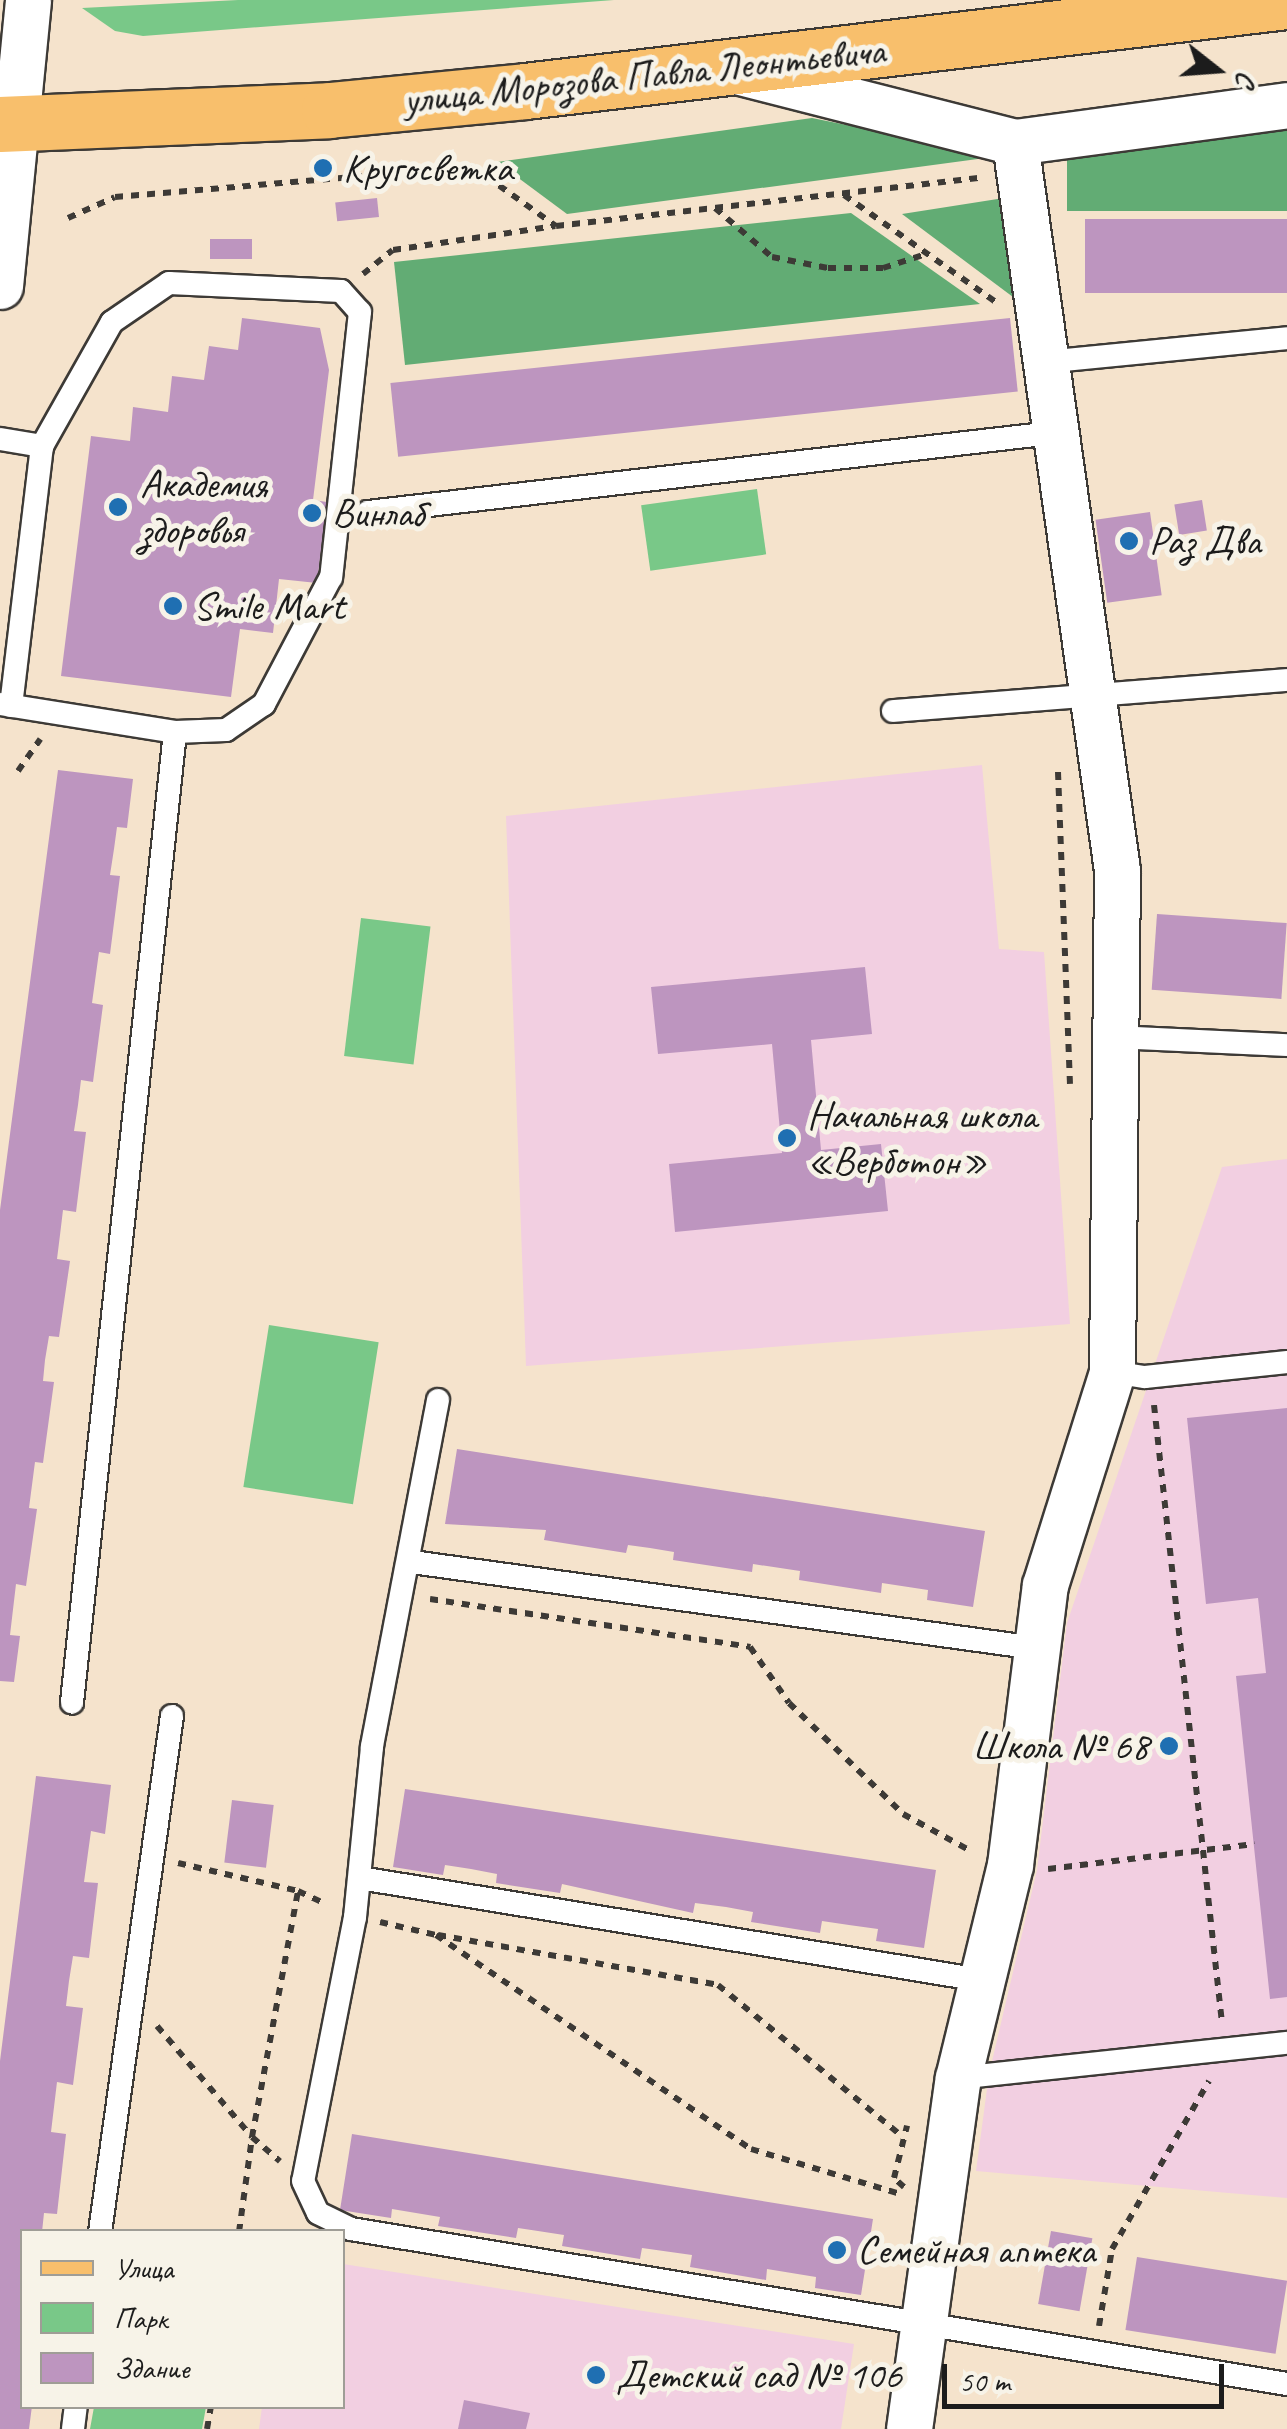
<!DOCTYPE html>
<html>
<head>
<meta charset="utf-8">
<style>
	body { margin:0 }
	#map { position:relative; width:1287px; height:2429px; overflow:hidden; background:#f5e3cc; font-family:Caveat,sans-serif }
	div>[style] { position:absolute }
	.built>* { inset:0; background:#f2cfe1 }
	.green>* { inset:0; background:#79c888; transform-origin:0 0 }
	.forest>* { inset:0; background:#62ac74; transform-origin:0 0 }
	.building>* { inset:0; background:#bd95bf; transform-origin:0 0 }
	.path>* { height:6px; margin-top:-3px; transform-origin:0; background:repeating-linear-gradient(90deg,#3d3a36 0 8px,transparent 0 16px) }
	.roads { filter:drop-shadow(2px 0 #3d3a36) drop-shadow(-2px 0 #3d3a36) drop-shadow(0 2px #3d3a36) drop-shadow(0 -2px #3d3a36) }
	.lane>* { height:22px; margin:-11px; padding:0 11px; transform-origin:11px; border-radius:11px; background:#fff }
	.street>* { height:45px; margin:-22.5px; padding:0 22.5px; transform-origin:22.5px; border-radius:22.5px; background:#fff }
	.primary>* { height:55px; margin:-27.5px; padding:0 27.5px; transform-origin:27.5px; border-radius:27.5px; background:#f8bf6c }
	.dots>* { width:28px; height:28px; translate:-50% -50%; box-sizing:border-box; border:5px solid #f7f3e8; border-radius:50% }
	span { translate:-50% -50%; white-space:nowrap; text-align:center; line-height:1.15; -webkit-text-stroke:10px #f7f3e8; paint-order:stroke }
	.street-label { font-size:40px; color:#1c1c1c }
	.poi-label { font-size:40px; color:#1c1c1c }
	.left { translate:0 -50%; text-align:left }
	.right { translate:-100% -50%; text-align:right }
	.legend { position:absolute; left:20px; top:2229px; width:325px; height:180px; box-sizing:border-box; background:#f7f3e8; border:2px solid #9f9d96; margin:0; padding:12px 18px; list-style:none; font-size:30px; color:#1c1c1c }
	.legend li { display:flex; align-items:center; gap:20px; height:50px }
	.legend b { width:50px; border:2px solid #9f9d96 }
	.north { position:absolute; left:1167px; top:20px; width:100px; height:100px; -webkit-text-stroke:8px #f7f3e8; paint-order:stroke; rotate:107deg; font-size:28px; font-weight:700; line-height:40px; text-align:center; color:#1c1c1c }
	.north::after { content:''; display:block; margin:auto; width:35px; height:45px; background:#1c1c1c; clip-path:polygon(50% 0,100% 100%,50% 72%,0 100%) }
	.scale { position:absolute; left:942px; top:2364px; width:282px; height:45px; box-sizing:border-box; border:5px solid #1c1c1c; border-top:0; padding-left:12px; font-size:30px; line-height:35px; white-space:nowrap; color:#1c1c1c; -webkit-text-stroke:8px #f7f3e8; paint-order:stroke }
</style>
</head>
<body>
<div id="map">
	<div class="built">
		<div style="clip-path:polygon(982px 765px,999px 949px,1044px 952px,1070px 1324px,526px 1366px,506px 816px)"></div>
		<div style="clip-path:polygon(1287px 1159px,1287px 2198px,976px 2171px,989px 2074px,1037px 1870px,1067px 1623px,1222px 1167px)"></div>
		<div style="clip-path:polygon(343px 2264px,854px 2344px,841px 2429px,259px 2429px,262px 2407px,342px 2406px)"></div>
	</div>
	<div class="green">
		<div style="clip-path:polygon(238px 0,614px 0,143px 36px,115px 31px,82px 8px)"></div>
		<div style="left:757px;top:489px;width:66px;height:117px;rotate:82deg"></div>
		<div style="left:361px;top:918px;width:70px;height:139px;rotate:7deg"></div>
		<div style="left:269px;top:1325px;width:111px;height:164px;rotate:9deg"></div>
		<div style="clip-path:polygon(94px 2407px,94px 2406px,206px 2407px,202px 2429px,90px 2429px)"></div>
	</div>
	<div class="forest">
		<div style="clip-path:polygon(812px 118px,1000px 156px,567px 214px,497px 162px)"></div>
		<div style="left:1287px;top:119px;width:92px;height:220px;rotate:90deg"></div>
		<div style="clip-path:polygon(1004px 198px,1013px 297px,902px 214px)"></div>
		<div style="clip-path:polygon(851px 213px,980px 304px,405px 365px,394px 262px)"></div>
	</div>
	<div class="building">
		<div style="left:377px;top:198px;width:19px;height:42px;rotate:84deg"></div>
		<div style="left:1287px;top:219px;width:74px;height:202px;rotate:90deg"></div>
		<div style="left:252px;top:239px;width:20px;height:42px;rotate:90deg"></div>
		<div style="clip-path:polygon(242px 318px,320px 328px,329px 370px,313px 500px,327px 502px,317px 583px,279px 579px,273px 633px,240px 629px,231px 697px,61px 676px,91px 436px,130px 441px,133px 407px,168px 412px,172px 376px,204px 380px,209px 346px,238px 350px)"></div>
		<div style="left:1010px;top:318px;width:74px;height:623px;rotate:84deg"></div>
		<div style="left:1202px;top:500px;width:31px;height:28px;rotate:81deg"></div>
		<div style="left:1150px;top:512px;width:84px;height:55px;rotate:82deg"></div>
		<div style="clip-path:polygon(58px 770px,133px 779px,127px 828px,117px 827px,114px 849px,110px 875px,120px 876px,110px 954px,99px 952px,92px 1003px,103px 1005px,93px 1082px,81px 1080px,78px 1105px,74px 1131px,86px 1132px,76px 1212px,63px 1210px,60px 1235px,57px 1259px,70px 1261px,59px 1337px,49px 1336px,45px 1360px,43px 1381px,54px 1382px,43px 1463px,35px 1462px,29px 1508px,37px 1509px,26px 1586px,16px 1584px,10px 1635px,20px 1636px,14px 1682px,0 1681px,0 1210px)"></div>
		<div style="left:1157px;top:914px;width:130px;height:76px;rotate:4deg"></div>
		<div style="clip-path:polygon(865px 967px,872px 1034px,811px 1040px,821px 1150px,881px 1144px,888px 1211px,675px 1232px,669px 1164px,782px 1153px,772px 1044px,658px 1054px,651px 987px)"></div>
		<div style="clip-path:polygon(1287px 1408px,1287px 1997px,1270px 1999px,1236px 1676px,1266px 1673px,1258px 1598px,1206px 1604px,1187px 1418px)"></div>
		<div style="clip-path:polygon(457px 1449px,985px 1531px,973px 1607px,927px 1600px,928px 1590px,882px 1583px,881px 1593px,799px 1580px,800px 1571px,753px 1564px,752px 1572px,673px 1560px,674px 1552px,650px 1548px,628px 1545px,626px 1553px,544px 1540px,546px 1530px,445px 1524px)"></div>
		<div style="clip-path:polygon(36px 1776px,111px 1785px,105px 1834px,91px 1831px,84px 1882px,98px 1883px,89px 1958px,73px 1956px,69px 1981px,66px 2006px,83px 2008px,73px 2085px,57px 2082px,51px 2132px,66px 2134px,57px 2214px,44px 2213px,42px 2232px,22px 2232px,22px 2406px,32px 2406px,29px 2429px,0 2429px,0 2061px)"></div>
		<div style="clip-path:polygon(405px 1789px,936px 1870px,924px 1948px,876px 1941px,878px 1929px,849px 1925px,822px 1921px,820px 1933px,751px 1922px,753px 1912px,726px 1907px,695px 1903px,693px 1913px,562px 1884px,560px 1893px,496px 1883px,497px 1874px,471px 1869px,445px 1865px,443px 1875px,393px 1867px)"></div>
		<div style="left:232px;top:1800px;width:42px;height:63px;rotate:7deg"></div>
		<div style="clip-path:polygon(352px 2134px,873px 2219px,861px 2295px,815px 2288px,816px 2277px,767px 2269px,766px 2280px,690px 2267px,692px 2255px,642px 2248px,640px 2259px,562px 2246px,564px 2235px,538px 2231px,518px 2228px,516px 2238px,438px 2226px,440px 2217px,392px 2209px,391px 2218px,340px 2210px)"></div>
		<div style="left:1051px;top:2231px;width:42px;height:74px;rotate:10deg"></div>
		<div style="left:1137px;top:2257px;width:152px;height:74px;rotate:9deg"></div>
		<div style="clip-path:polygon(464px 2400px,530px 2413px,526px 2429px,458px 2429px)"></div>
	</div>
	<div class="path">
		<div style="left:844px;top:195px;width:187px;rotate:35.2deg"></div>
		<div style="left:715px;top:208px;width:75px;rotate:40.7deg"></div>
		<div style="left:772px;top:257px;width:57px;rotate:11.1deg"></div>
		<div style="left:828px;top:268px;width:55px"></div>
		<div style="left:883px;top:268px;width:45px;rotate:-18deg"></div>
		<div style="left:68px;top:218px;width:51px;rotate:-24.1deg"></div>
		<div style="left:115px;top:197px;width:359px;rotate:-4.8deg"></div>
		<div style="left:473px;top:167px;width:102px;rotate:35.4deg"></div>
		<div style="left:556px;top:226px;width:427px;rotate:-6.5deg"></div>
		<div style="left:363px;top:274px;width:38px;rotate:-39deg"></div>
		<div style="left:393px;top:250px;width:164px;rotate:-8.4deg"></div>
		<div style="left:18px;top:771px;width:39px;rotate:-55deg"></div>
		<div style="left:1058px;top:772px;width:312px;rotate:87.8deg"></div>
		<div style="left:1154px;top:1405px;width:622px;rotate:83.72deg"></div>
		<div style="left:430px;top:1599px;width:324px;rotate:8.5deg"></div>
		<div style="left:750px;top:1647px;width:68px;rotate:55.1deg"></div>
		<div style="left:789px;top:1703px;width:159px;rotate:44.2deg"></div>
		<div style="left:903px;top:1814px;width:77px;rotate:28.6deg"></div>
		<div style="left:178px;top:1863px;width:123px;rotate:13.1deg"></div>
		<div style="left:1048px;top:1869px;width:208px;rotate:-6.9deg"></div>
		<div style="left:380px;top:1922px;width:57px;rotate:13.1deg"></div>
		<div style="left:436px;top:1935px;width:381px;rotate:34.2deg"></div>
		<div style="left:751px;top:2149px;width:159px;rotate:16.8deg"></div>
		<div style="left:438px;top:1935px;width:284px;rotate:10.1deg"></div>
		<div style="left:718px;top:1985px;width:239px;rotate:39.4deg"></div>
		<div style="left:157px;top:2026px;width:146px;rotate:49.4deg"></div>
		<div style="left:252px;top:2137px;width:250px;rotate:-79.4deg"></div>
		<div style="left:298px;top:1891px;width:31px;rotate:25deg"></div>
		<div style="left:904px;top:2187px;width:13px;rotate:-138deg"></div>
		<div style="left:894px;top:2178px;width:54px;rotate:-76deg"></div>
		<div style="left:239px;top:2232px;width:96px;rotate:-82.2deg"></div>
		<div style="left:252px;top:2137px;width:37px;rotate:41deg"></div>
		<div style="left:1099px;top:2326px;width:78px;rotate:-80.4deg"></div>
		<div style="left:1112px;top:2249px;width:194px;rotate:-60deg"></div>
		<div style="left:207px;top:2429px;width:23px;rotate:-80deg"></div>
	</div>
	<div class="roads">
		<div class="lane">
			<div style="left:1044px;top:362px;width:244px;rotate:-5.6deg"></div>
			<div style="left:0;top:439px;width:43px;rotate:9.5deg"></div>
			<div style="left:368px;top:512px;width:689px;rotate:-6.59deg"></div>
			<div style="left:0;top:704px;width:177px;rotate:9.1deg"></div>
			<div style="left:175px;top:732px;width:976px;rotate:96.06deg"></div>
			<div style="left:11px;top:706px;width:262px;rotate:-83.2deg"></div>
			<div style="left:42px;top:446px;width:142px;rotate:-60.6deg"></div>
			<div style="left:112px;top:322px;width:69px;rotate:-34.4deg"></div>
			<div style="left:169px;top:283px;width:172px;rotate:2.7deg"></div>
			<div style="left:341px;top:291px;width:28px;rotate:48deg"></div>
			<div style="left:360px;top:312px;width:267px;rotate:96.2deg"></div>
			<div style="left:331px;top:577px;width:144px;rotate:117.8deg"></div>
			<div style="left:264px;top:704px;width:46px;rotate:145.6deg"></div>
			<div style="left:226px;top:730px;width:51px;rotate:177.8deg"></div>
			<div style="left:893px;top:711px;width:395px;rotate:-4.5deg"></div>
			<div style="left:1115px;top:1037px;width:172px;rotate:2.7deg"></div>
			<div style="left:1112px;top:1372px;width:33px;rotate:9deg"></div>
			<div style="left:1145px;top:1377px;width:143px;rotate:-6deg"></div>
			<div style="left:438px;top:1400px;width:353px;rotate:100.8deg"></div>
			<div style="left:372px;top:1747px;width:171px;rotate:95.7deg"></div>
			<div style="left:355px;top:1917px;width:269px;rotate:101.1deg"></div>
			<div style="left:303px;top:2181px;width:35px;rotate:65deg"></div>
			<div style="left:318px;top:2213px;width:37px;rotate:26deg"></div>
			<div style="left:351px;top:2229px;width:949px;rotate:9.4deg"></div>
			<div style="left:412px;top:1562px;width:630px;rotate:7.85deg"></div>
			<div style="left:360px;top:1878px;width:635px;rotate:9.33deg"></div>
			<div style="left:958px;top:2078px;width:331px;rotate:-6.1deg"></div>
			<div style="left:100px;top:2232px;width:521px;rotate:-82.06deg"></div>
			<div style="left:73px;top:2429px;width:23px;rotate:-83deg"></div>
		</div>
		<div class="street">
			<div style="left:740px;top:72px;width:284px;rotate:14.3deg"></div>
			<div style="left:1015px;top:142px;width:275px;rotate:-7.7deg"></div>
			<div style="left:0;top:286px;width:287px;rotate:-84.4deg"></div>
			<div style="left:909px;top:2429px;width:354px;rotate:-82.1deg"></div>
			<div style="left:958px;top:2078px;width:219px;rotate:-76.3deg"></div>
			<div style="left:1010px;top:1865px;width:282px;rotate:-82.9deg"></div>
			<div style="left:1045px;top:1585px;width:223px;rotate:-72.5deg"></div>
			<div style="left:1112px;top:1372px;width:502px;rotate:-89.43deg"></div>
			<div style="left:1117px;top:870px;width:735px;rotate:-97.98deg"></div>
		</div>
		<div class="primary">
			<div style="left:0;top:124px;width:329px;rotate:-2.4deg"></div>
			<div style="left:329px;top:110px;width:197px;rotate:-5.5deg"></div>
			<div style="left:525px;top:91px;width:767px;rotate:-6.74deg"></div>
		</div>
	</div>
	<div class="dots">
		<div style="left:323px;top:168px;background:#1f6fb2"></div>
		<div style="left:118px;top:507px;background:#1f6fb2"></div>
		<div style="left:312px;top:513px;background:#1f6fb2"></div>
		<div style="left:1129px;top:541px;background:#1f6fb2"></div>
		<div style="left:173px;top:606px;background:#1f6fb2"></div>
		<div style="left:787px;top:1138px;background:#1f6fb2"></div>
		<div style="left:1169px;top:1746px;background:#1f6fb2"></div>
		<div style="left:837px;top:2250px;background:#1f6fb2"></div>
		<div style="left:596px;top:2375px;background:#1f6fb2"></div>
	</div>
	<div class="street-label">
		<span style="left:644px;top:75px;rotate:-6deg">улица Морозова Павла Леонтьевича</span>
	</div>
	<div class="poi-label">
		<span class="left" style="left:343px;top:168px">Кругосветка</span>
		<span class="left" style="left:140px;top:507px">Академия<br>здоровья</span>
		<span class="left" style="left:332px;top:513px">Винлаб</span>
		<span class="left" style="left:1149px;top:541px">Раз Два</span>
		<span class="left" style="left:193px;top:606px">Smile Mart</span>
		<span class="left" style="left:807px;top:1138px">Начальная школа<br>«Верботон»</span>
		<span class="right" style="left:1149px;top:1746px">Школа № 68</span>
		<span class="left" style="left:857px;top:2250px">Семейная аптека</span>
		<span class="left" style="left:616px;top:2375px">Детский сад № 106</span>
	</div>
	<ul class="legend">
	<li><b style="height:12px;background:#f8bf6c"></b>Улица</li>
	<li><b style="height:28px;background:#79c888"></b>Парк</li>
	<li><b style="height:28px;background:#bd95bf"></b>Здание</li>
	</ul>
	<div class="north">С</div>
	<div class="scale">50 m</div>
</div>
</body>
</html>
